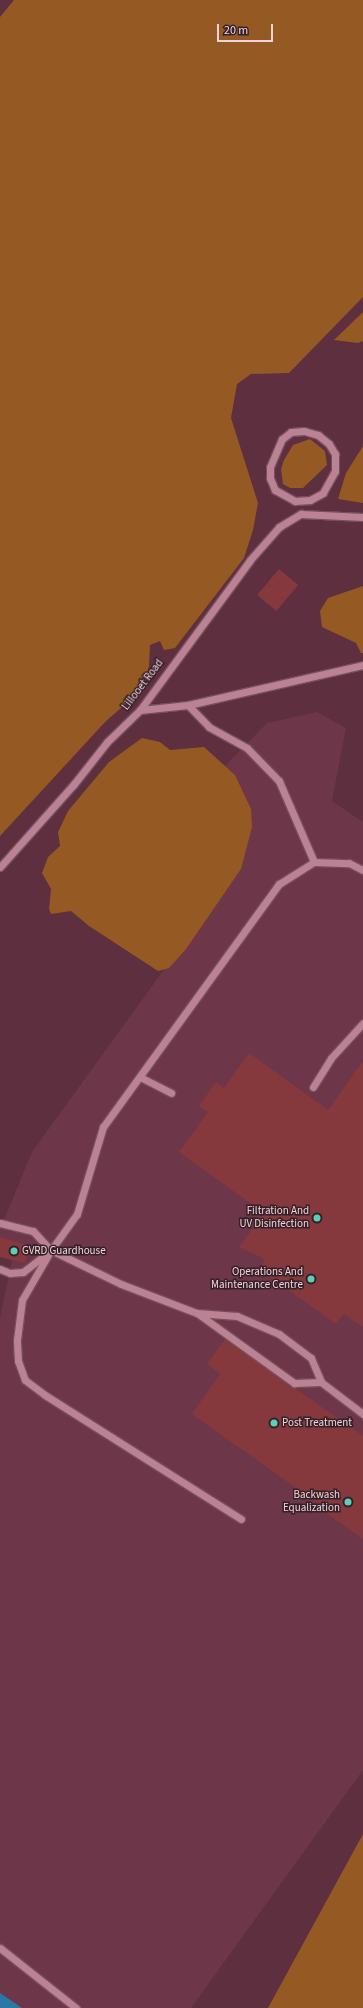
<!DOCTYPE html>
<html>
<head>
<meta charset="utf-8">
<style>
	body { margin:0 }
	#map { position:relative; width:363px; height:2008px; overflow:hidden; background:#5e2f3f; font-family:"Source Sans 3",sans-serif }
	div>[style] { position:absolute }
	.built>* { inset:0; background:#6d3649 }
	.green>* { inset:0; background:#955923 }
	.water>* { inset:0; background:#2979a8 }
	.building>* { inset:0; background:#86393d; transform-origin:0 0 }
	.roads { filter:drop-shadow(1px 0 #764e5d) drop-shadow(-1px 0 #764e5d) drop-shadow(0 1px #764e5d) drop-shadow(0 -1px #764e5d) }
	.minor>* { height:7px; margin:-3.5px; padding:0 3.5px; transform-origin:3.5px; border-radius:3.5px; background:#ba8293 }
	.dots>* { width:11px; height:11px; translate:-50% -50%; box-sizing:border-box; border:2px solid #362027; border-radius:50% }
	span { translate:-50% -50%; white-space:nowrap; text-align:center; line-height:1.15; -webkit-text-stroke:3px #362027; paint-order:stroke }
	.street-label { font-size:11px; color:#f2d3dc }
	.poi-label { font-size:11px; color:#f2d3dc }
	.right { translate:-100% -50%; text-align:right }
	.left { translate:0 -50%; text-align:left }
	.scale { position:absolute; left:217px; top:24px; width:56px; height:18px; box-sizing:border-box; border:2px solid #f2d3dc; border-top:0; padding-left:5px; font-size:12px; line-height:14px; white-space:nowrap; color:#f2d3dc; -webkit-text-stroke:3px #362027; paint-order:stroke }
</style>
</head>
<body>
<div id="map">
	<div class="built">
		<div style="clip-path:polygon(317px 712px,346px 728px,332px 801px,363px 822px,363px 1770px,191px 2008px,0 2008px,0 1318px,12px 1260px,0 1257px,0 1230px,32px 1152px,173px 957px,218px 773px,267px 723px)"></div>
	</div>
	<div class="green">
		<div style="clip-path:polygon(14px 0,363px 0,363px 297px,289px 373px,251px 374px,237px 384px,231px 418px,258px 503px,253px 530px,244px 558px,175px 648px,164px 650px,160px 641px,150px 645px,149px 666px,143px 689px,106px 721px,0 836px,0 17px)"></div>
		<div style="clip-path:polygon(363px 312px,363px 341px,358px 343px,334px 340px)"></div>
		<div style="clip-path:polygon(310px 439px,325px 451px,327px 465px,303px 488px,290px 488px,283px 484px,281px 469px,284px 460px,293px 445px)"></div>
		<div style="clip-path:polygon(363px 446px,363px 503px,338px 499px,346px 473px)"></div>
		<div style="clip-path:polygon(363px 586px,363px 653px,361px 653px,356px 643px,322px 627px,320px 611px,328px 598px)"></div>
		<div style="clip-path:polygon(142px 738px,160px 742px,170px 750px,204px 747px,235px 775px,251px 809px,252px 827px,241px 869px,186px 949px,169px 968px,158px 971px,89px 926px,71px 911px,51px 914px,49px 909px,51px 889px,42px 873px,48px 857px,60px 846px,58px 832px,68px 811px,109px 762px)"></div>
		<div style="clip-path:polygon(363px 1834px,363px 2008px,268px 2008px)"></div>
	</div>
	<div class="water">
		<div style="clip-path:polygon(0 1993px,22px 2008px,0 2008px)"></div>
	</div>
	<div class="building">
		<div style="left:279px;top:569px;width:25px;height:34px;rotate:40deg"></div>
		<div style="clip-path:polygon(249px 1053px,328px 1110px,363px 1061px,363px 1327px,344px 1314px,336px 1324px,259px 1269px,265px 1259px,239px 1247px,264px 1213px,179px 1152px,208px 1112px,199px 1106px,216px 1082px,224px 1088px)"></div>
		<div style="clip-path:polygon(0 1237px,30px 1246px,25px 1263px,0 1257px)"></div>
		<div style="clip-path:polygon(225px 1339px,363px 1436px,363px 1539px,326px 1513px,327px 1510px,192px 1414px,220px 1374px,207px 1364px)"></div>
	</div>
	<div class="roads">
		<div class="minor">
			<div style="left:304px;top:431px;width:15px;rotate:16deg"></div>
			<div style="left:318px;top:435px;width:14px;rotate:39deg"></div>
			<div style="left:329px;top:444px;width:12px;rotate:59deg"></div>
			<div style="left:335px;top:454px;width:17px;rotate:90deg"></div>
			<div style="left:335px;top:471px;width:25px;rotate:119deg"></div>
			<div style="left:323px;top:493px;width:15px;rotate:152deg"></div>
			<div style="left:310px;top:500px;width:15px;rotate:176deg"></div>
			<div style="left:295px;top:501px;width:23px;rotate:-151deg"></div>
			<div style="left:275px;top:490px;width:13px;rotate:-113deg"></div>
			<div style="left:270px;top:478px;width:11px;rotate:-90deg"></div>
			<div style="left:270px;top:467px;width:30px;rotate:-67deg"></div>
			<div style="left:282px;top:439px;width:11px;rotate:-38deg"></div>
			<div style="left:291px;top:432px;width:13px;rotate:-4deg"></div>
			<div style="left:301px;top:514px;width:62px;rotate:2.8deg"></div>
			<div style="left:188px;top:705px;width:30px;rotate:46deg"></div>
			<div style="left:209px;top:727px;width:43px;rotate:28.9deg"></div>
			<div style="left:247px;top:748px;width:46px;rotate:45.9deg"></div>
			<div style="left:279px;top:781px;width:88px;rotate:66.6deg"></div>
			<div style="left:140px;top:710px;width:48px;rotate:-5.9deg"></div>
			<div style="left:188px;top:705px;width:180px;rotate:-12.9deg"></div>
			<div style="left:0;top:867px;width:111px;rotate:-48.3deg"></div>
			<div style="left:74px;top:784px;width:53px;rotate:-51.8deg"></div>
			<div style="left:107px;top:742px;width:46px;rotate:-44.1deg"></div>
			<div style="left:140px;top:710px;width:186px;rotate:-53.7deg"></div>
			<div style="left:250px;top:560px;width:44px;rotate:-48.7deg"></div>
			<div style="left:279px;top:527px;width:26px;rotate:-31deg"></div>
			<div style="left:140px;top:1077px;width:35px;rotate:27deg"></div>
			<div style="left:313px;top:1087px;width:34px;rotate:-58deg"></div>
			<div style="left:331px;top:1058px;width:47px;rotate:-47.6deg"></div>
			<div style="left:0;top:1223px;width:34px;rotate:14deg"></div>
			<div style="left:33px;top:1231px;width:26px;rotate:47deg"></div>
			<div style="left:51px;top:1250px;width:78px;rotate:25.9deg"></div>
			<div style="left:121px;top:1284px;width:81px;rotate:20.9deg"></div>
			<div style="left:197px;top:1313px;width:40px;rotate:4.3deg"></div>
			<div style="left:237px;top:1316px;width:46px;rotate:23.2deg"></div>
			<div style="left:279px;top:1334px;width:40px;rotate:37deg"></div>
			<div style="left:311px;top:1358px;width:26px;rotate:67deg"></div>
			<div style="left:321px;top:1382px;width:53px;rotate:37.3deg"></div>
			<div style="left:0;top:1269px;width:11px;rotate:22deg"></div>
			<div style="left:10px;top:1273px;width:13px;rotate:-4deg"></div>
			<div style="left:23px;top:1272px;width:31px;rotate:-38deg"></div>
			<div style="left:197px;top:1313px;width:120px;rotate:35.8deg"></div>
			<div style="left:294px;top:1383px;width:27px;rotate:-2deg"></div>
			<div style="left:241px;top:1519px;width:232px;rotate:-147.7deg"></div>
			<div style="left:45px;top:1395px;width:25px;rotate:-143deg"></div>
			<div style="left:25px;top:1380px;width:20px;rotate:-110deg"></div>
			<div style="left:18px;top:1361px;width:21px;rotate:-93deg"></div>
			<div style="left:17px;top:1340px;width:40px;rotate:-82.9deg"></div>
			<div style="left:22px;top:1300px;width:58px;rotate:-59.9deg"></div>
			<div style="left:51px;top:1250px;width:44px;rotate:-54.2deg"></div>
			<div style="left:77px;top:1214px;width:91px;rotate:-73.4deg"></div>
			<div style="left:103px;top:1127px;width:300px;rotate:-54.1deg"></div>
			<div style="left:279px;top:884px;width:41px;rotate:-32.2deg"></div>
			<div style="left:314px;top:862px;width:35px;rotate:2deg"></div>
			<div style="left:349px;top:863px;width:16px;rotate:27deg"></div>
			<div style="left:0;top:1948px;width:97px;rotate:38.3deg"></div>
		</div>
	</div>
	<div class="dots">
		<div style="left:317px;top:1218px;background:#5dceb9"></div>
		<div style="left:14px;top:1251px;background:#5dceb9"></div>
		<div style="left:311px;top:1279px;background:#5dceb9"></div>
		<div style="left:274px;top:1423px;background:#5dceb9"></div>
		<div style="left:348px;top:1502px;background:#5dceb9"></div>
	</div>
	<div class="street-label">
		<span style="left:143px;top:685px;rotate:-53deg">Lillooet Road</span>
	</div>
	<div class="poi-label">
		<span class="right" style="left:309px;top:1218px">Filtration And<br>UV Disinfection</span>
		<span class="left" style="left:22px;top:1251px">GVRD Guardhouse</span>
		<span class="right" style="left:303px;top:1279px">Operations And<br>Maintenance Centre</span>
		<span class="left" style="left:282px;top:1423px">Post Treatment</span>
		<span class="right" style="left:340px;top:1502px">Backwash<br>Equalization</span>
	</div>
	<div class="scale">20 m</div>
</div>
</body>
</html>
